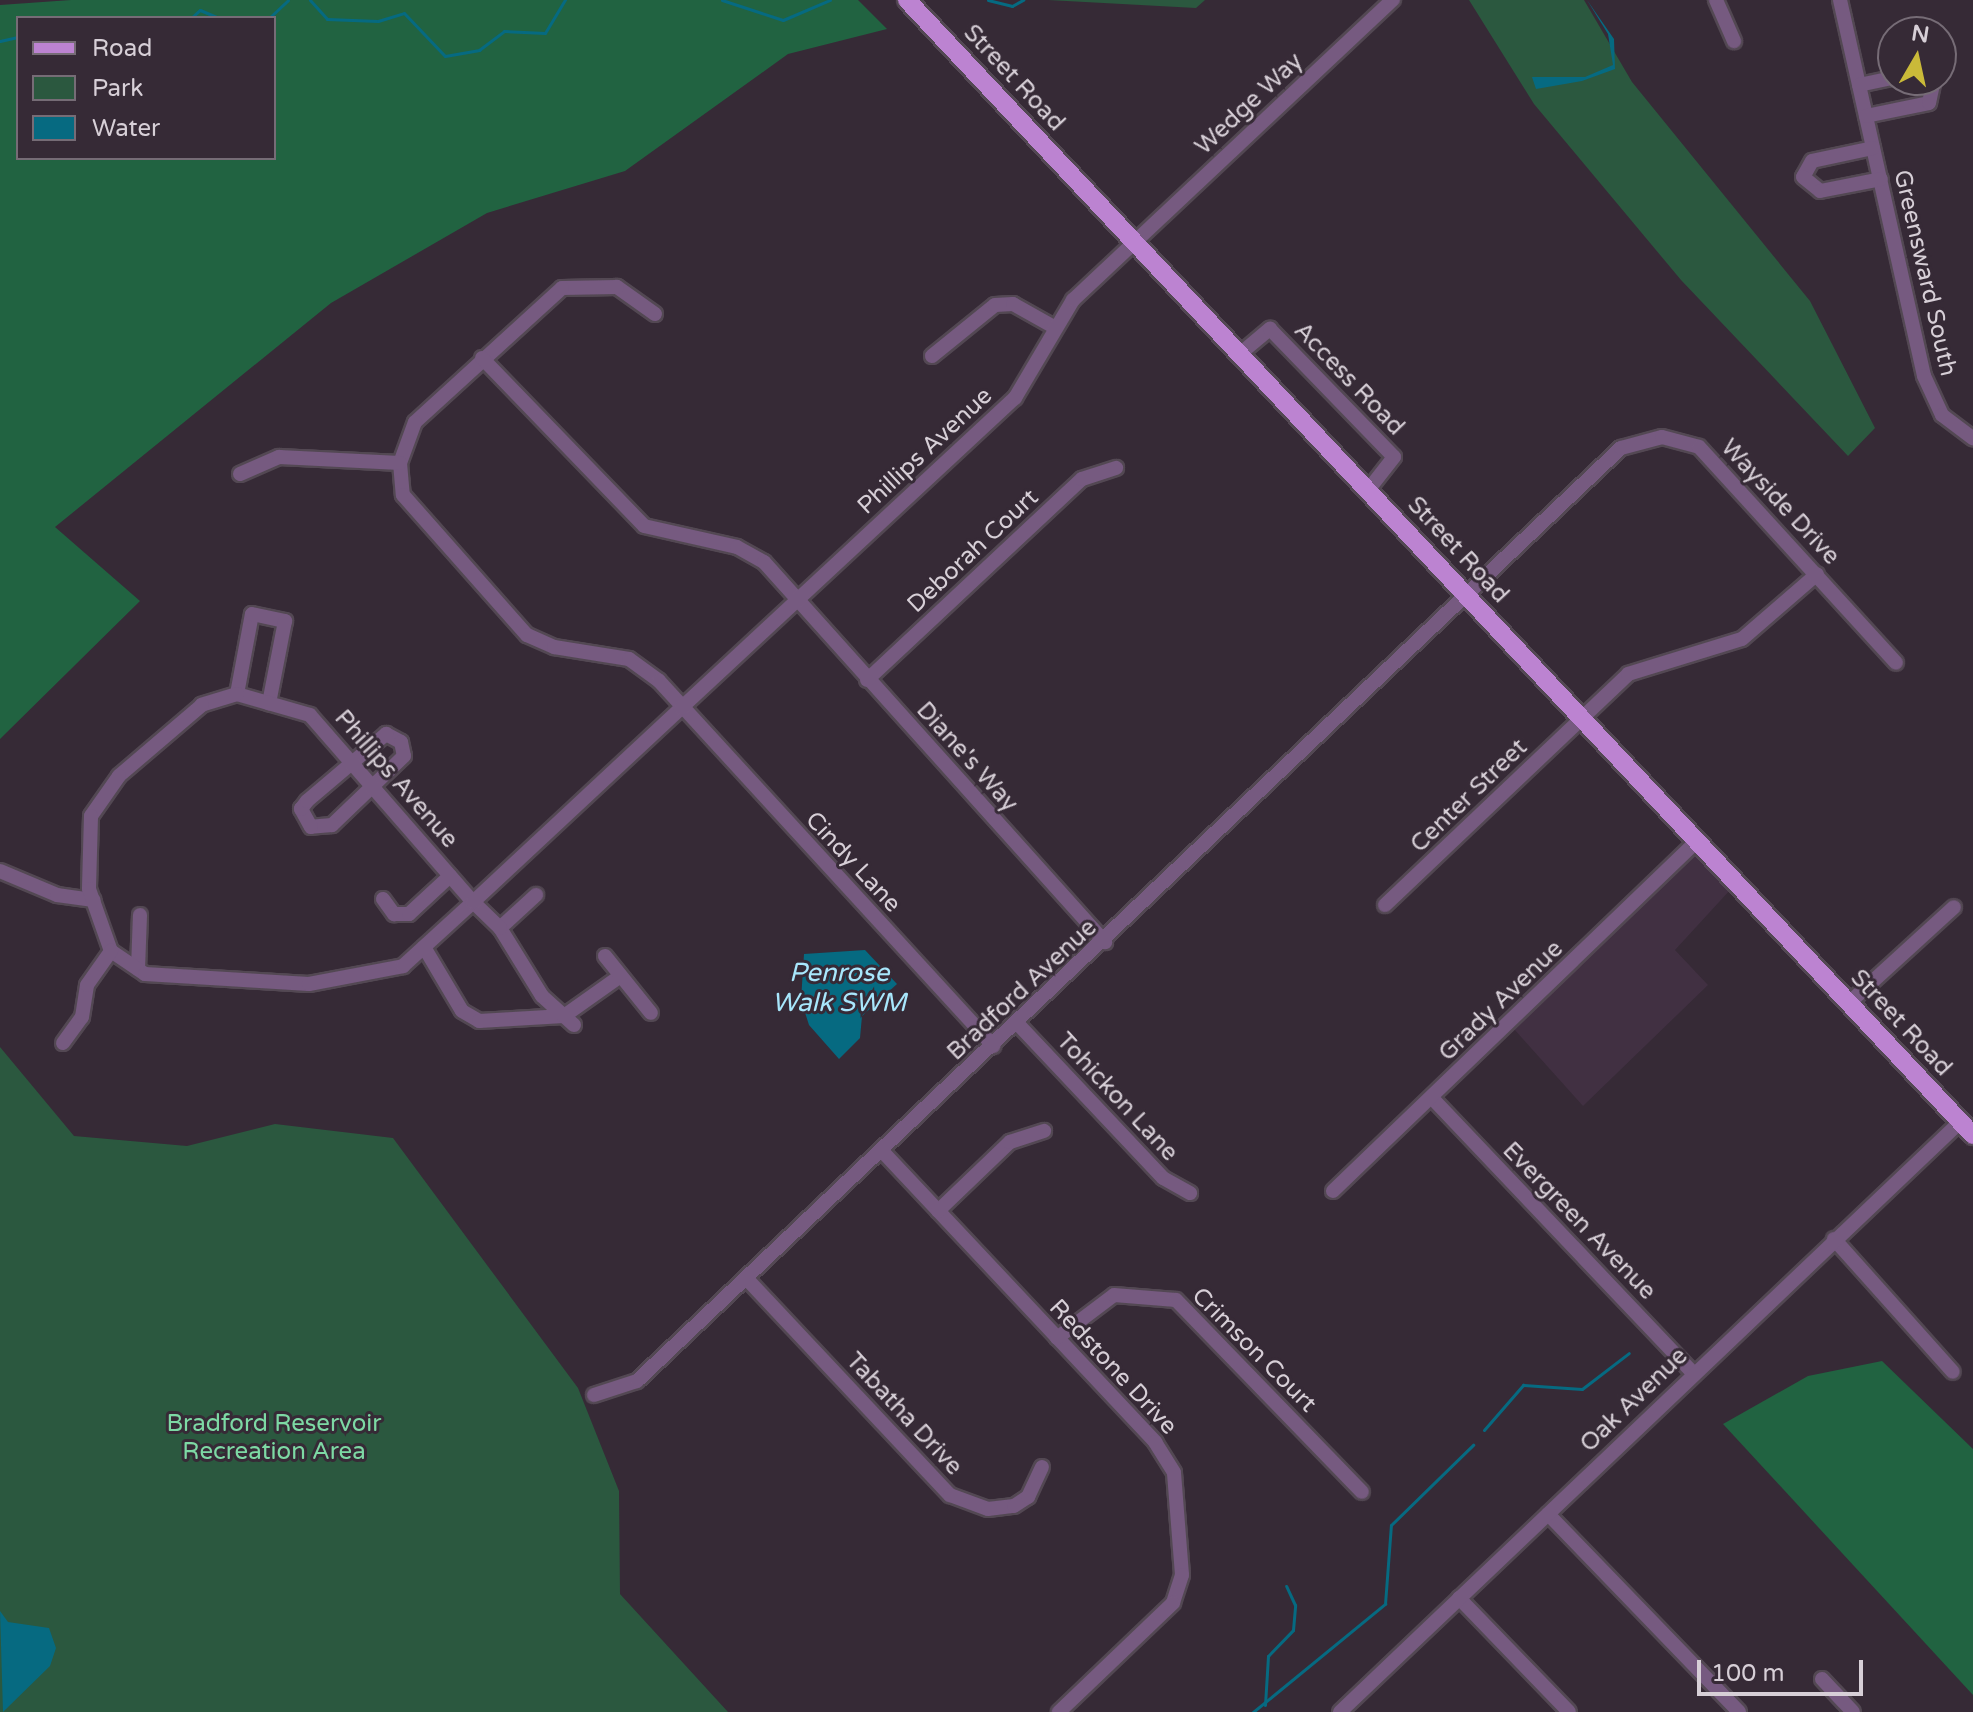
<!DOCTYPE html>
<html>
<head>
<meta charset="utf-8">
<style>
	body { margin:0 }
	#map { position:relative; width:1973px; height:1712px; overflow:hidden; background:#362a36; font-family:"Varela Round",sans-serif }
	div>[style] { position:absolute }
	.built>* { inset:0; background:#413042 }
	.green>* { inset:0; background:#2b583f }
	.forest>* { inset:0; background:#216341 }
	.water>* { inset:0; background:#066a81 }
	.stream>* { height:3px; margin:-1.5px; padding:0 1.5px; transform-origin:1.5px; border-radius:1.5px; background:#066a81 }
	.roads { filter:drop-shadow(2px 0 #534853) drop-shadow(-2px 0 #534853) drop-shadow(0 2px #534853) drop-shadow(0 -2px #534853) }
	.minor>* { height:14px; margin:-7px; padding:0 7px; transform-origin:7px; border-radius:7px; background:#765a80 }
	.major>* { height:18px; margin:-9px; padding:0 9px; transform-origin:9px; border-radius:9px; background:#bc83d1 }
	span { translate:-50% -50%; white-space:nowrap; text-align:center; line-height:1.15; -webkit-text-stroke:6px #362a36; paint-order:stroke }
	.street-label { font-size:24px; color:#d7cfd7 }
	.park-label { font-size:24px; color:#7dd9a4 }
	.water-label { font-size:26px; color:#a8e7fc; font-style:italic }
	.legend { position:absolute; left:16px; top:16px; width:260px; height:144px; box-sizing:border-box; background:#362a36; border:2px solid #766c76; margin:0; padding:10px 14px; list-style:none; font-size:24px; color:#d7cfd7 }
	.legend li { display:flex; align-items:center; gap:16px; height:40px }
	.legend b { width:40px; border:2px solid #766c76 }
	.north { position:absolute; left:1877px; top:16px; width:80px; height:80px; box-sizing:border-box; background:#362a36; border:2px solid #766c76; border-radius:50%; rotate:9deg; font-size:22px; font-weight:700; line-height:32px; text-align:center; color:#d7cfd7 }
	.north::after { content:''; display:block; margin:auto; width:28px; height:36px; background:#caba39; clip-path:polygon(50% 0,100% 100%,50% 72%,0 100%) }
	.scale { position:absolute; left:1697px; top:1660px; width:166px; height:36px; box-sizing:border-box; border:4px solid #d7cfd7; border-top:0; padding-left:10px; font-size:24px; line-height:28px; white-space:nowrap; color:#d7cfd7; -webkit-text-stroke:6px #362a36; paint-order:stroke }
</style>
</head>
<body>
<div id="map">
	<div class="built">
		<div style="clip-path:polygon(1695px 851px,1731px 889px,1675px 950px,1708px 985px,1583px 1106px,1514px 1029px)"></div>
	</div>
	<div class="green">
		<div style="clip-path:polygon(1048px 0,1205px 0,1196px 8px)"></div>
		<div style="clip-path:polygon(1469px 0,1584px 0,1632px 82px,1810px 301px,1875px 428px,1848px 456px,1681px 280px,1534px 104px)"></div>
		<div style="clip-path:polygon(0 1047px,74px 1136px,187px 1146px,275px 1124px,393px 1138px,578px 1388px,619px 1491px,620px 1594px,728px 1712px,0 1712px)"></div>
	</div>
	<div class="forest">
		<div style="clip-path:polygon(evenodd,71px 0,858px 0,887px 29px,788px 54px,625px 171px,487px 213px,331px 303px,55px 527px,140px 601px,0 739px,0 5px,71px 0,18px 18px,274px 18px,274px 158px,18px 158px,18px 18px)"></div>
		<div style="clip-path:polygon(1882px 1361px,1973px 1449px,1973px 1695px,1723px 1424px,1808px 1376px)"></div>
	</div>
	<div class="water">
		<div style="clip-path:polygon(1587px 0,1614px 39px,1615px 69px,1582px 81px,1536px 89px,1532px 77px,1585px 77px,1613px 65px,1608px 34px)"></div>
		<div style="clip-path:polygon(865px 950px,897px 984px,862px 1016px,860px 1038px,839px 1059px,809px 1025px,801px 1000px,804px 954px)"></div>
		<div style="clip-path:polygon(0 1611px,8px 1622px,49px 1628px,56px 1648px,50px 1666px,3px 1712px)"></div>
	</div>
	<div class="stream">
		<div style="left:310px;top:0;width:25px;rotate:48deg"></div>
		<div style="left:327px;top:19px;width:51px;rotate:2.2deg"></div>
		<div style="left:378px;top:21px;width:27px;rotate:-17deg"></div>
		<div style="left:404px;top:13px;width:59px;rotate:46.4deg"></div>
		<div style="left:445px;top:56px;width:35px;rotate:-10deg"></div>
		<div style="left:479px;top:50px;width:31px;rotate:-37deg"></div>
		<div style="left:504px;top:31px;width:41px;rotate:2.8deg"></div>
		<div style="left:545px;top:33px;width:39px;rotate:-59deg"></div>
		<div style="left:722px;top:0;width:64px;rotate:18.2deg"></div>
		<div style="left:783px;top:20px;width:51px;rotate:-23.1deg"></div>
		<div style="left:988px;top:0;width:25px;rotate:14deg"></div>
		<div style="left:1012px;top:6px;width:13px;rotate:-29deg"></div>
		<div style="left:191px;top:18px;width:12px;rotate:-42deg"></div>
		<div style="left:200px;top:10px;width:21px;rotate:23deg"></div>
		<div style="left:269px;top:18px;width:26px;rotate:-43deg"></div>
		<div style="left:0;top:41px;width:18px;rotate:-13deg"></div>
		<div style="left:1484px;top:1430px;width:60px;rotate:-49.1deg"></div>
		<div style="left:1523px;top:1385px;width:59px;rotate:3.9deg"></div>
		<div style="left:1582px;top:1389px;width:59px;rotate:-37.5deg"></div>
		<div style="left:1265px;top:1705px;width:49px;rotate:-86.5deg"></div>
		<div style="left:1268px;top:1656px;width:36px;rotate:-46deg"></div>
		<div style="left:1293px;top:1630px;width:25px;rotate:-85deg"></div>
		<div style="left:1295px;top:1605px;width:21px;rotate:-115deg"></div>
		<div style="left:1253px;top:1712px;width:171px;rotate:-39.3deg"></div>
		<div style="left:1385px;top:1604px;width:79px;rotate:-85.7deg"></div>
		<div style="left:1391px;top:1525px;width:115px;rotate:-44.3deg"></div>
	</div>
	<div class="roads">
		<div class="minor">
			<div style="left:1716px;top:0;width:45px;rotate:66.3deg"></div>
			<div style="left:1840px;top:0;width:385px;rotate:77.4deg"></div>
			<div style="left:1924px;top:376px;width:43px;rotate:65.2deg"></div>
			<div style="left:1942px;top:415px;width:39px;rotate:37deg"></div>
			<div style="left:1859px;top:85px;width:35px;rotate:-12deg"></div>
			<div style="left:1866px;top:116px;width:64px;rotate:-11.7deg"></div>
			<div style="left:1929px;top:103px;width:24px;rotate:-78deg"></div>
			<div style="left:1873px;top:148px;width:62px;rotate:168deg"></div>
			<div style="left:1812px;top:161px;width:18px;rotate:119deg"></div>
			<div style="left:1803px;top:177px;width:22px;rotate:39deg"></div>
			<div style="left:1820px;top:191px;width:62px;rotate:-11.1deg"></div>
			<div style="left:655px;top:314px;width:47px;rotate:-144.6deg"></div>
			<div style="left:617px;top:287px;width:55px;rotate:179deg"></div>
			<div style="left:562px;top:288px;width:199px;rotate:137.6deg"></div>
			<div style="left:415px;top:422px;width:44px;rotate:110.1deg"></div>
			<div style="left:400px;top:463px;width:32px;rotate:85deg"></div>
			<div style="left:403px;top:495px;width:187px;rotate:48.5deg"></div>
			<div style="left:527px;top:635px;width:30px;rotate:24deg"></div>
			<div style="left:554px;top:647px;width:76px;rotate:9.1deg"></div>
			<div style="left:629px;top:659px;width:37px;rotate:36deg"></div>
			<div style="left:659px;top:681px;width:495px;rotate:47.5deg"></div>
			<div style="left:1241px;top:353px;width:38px;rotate:-40deg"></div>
			<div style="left:1270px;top:329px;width:178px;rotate:45.9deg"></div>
			<div style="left:1394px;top:457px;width:41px;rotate:128deg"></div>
			<div style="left:932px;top:356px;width:81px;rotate:-39deg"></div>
			<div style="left:995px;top:305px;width:18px;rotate:-3deg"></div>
			<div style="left:1013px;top:304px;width:47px;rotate:29.3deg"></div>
			<div style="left:482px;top:358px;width:233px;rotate:46deg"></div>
			<div style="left:644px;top:526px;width:95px;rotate:12.7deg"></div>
			<div style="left:737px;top:547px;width:31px;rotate:29deg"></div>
			<div style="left:764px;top:562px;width:511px;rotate:48.1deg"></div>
			<div style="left:240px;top:474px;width:43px;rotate:-23.6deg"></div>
			<div style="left:279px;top:457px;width:121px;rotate:2.8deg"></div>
			<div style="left:867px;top:680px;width:294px;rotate:-43.1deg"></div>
			<div style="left:1082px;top:479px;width:36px;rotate:-18deg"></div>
			<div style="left:237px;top:694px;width:81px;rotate:-79.4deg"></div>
			<div style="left:252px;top:614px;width:34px;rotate:12deg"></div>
			<div style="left:285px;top:621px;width:84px;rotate:101deg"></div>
			<div style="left:386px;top:734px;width:17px;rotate:28deg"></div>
			<div style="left:401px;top:742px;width:14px;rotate:78deg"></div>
			<div style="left:404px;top:756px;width:100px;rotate:136.2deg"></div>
			<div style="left:332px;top:825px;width:21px;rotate:175deg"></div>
			<div style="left:311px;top:827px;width:21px;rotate:-119deg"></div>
			<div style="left:301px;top:809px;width:10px;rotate:-53deg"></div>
			<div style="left:307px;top:801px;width:104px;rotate:-40.3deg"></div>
			<div style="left:0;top:871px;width:62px;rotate:22.8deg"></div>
			<div style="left:57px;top:895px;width:37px;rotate:8deg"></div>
			<div style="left:383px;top:899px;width:19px;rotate:54deg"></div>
			<div style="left:394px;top:914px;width:15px"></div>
			<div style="left:409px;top:914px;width:56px;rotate:-42.8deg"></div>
			<div style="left:1385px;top:905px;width:335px;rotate:-43.5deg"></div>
			<div style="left:1628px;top:674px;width:119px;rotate:-17.1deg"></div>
			<div style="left:1742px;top:639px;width:99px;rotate:-40.9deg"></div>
			<div style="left:500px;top:928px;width:49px;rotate:-42.5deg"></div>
			<div style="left:424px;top:947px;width:74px;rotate:59.3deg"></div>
			<div style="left:462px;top:1011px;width:20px;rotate:30deg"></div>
			<div style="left:479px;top:1021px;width:85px;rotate:-3.4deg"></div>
			<div style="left:564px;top:1016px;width:67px;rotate:-35.3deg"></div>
			<div style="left:605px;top:956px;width:73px;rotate:51.1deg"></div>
			<div style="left:138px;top:969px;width:54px;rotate:-87.9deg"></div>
			<div style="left:1849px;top:1003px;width:142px;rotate:-42.4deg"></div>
			<div style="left:1017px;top:1023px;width:213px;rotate:46.7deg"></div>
			<div style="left:1163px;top:1178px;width:31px;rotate:29deg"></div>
			<div style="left:574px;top:1025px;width:43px;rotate:-137.8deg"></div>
			<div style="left:542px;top:996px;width:80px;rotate:-121.7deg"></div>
			<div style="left:500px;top:928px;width:37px;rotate:-136deg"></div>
			<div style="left:473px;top:902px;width:248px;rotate:-131.1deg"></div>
			<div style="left:310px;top:715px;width:76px;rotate:-164deg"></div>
			<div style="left:237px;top:694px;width:37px;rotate:163deg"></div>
			<div style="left:202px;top:705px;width:109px;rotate:139.5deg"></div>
			<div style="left:119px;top:776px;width:49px;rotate:125deg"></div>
			<div style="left:91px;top:816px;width:73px;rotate:91.6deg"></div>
			<div style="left:89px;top:889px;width:66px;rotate:70.5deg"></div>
			<div style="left:111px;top:951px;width:41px;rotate:34.1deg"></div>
			<div style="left:145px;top:974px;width:164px;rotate:3.5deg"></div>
			<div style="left:309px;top:984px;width:96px;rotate:-10.8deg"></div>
			<div style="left:403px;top:966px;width:95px;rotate:-42.4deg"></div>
			<div style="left:473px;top:902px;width:284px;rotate:-43deg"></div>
			<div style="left:681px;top:708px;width:456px;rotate:-42.9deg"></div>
			<div style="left:1015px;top:398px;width:114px;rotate:-59.4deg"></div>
			<div style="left:1073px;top:300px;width:439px;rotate:-43.2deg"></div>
			<div style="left:63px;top:1043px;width:32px;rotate:-54deg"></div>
			<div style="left:82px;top:1017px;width:32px;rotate:-81deg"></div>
			<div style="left:87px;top:985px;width:42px;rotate:-54.8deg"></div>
			<div style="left:1433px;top:1099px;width:378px;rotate:46.5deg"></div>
			<div style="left:883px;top:1152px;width:398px;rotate:46.8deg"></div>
			<div style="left:1155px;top:1442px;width:36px;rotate:58deg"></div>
			<div style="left:1174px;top:1473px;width:102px;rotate:85.5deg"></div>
			<div style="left:1182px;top:1575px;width:29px;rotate:108deg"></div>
			<div style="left:1173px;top:1603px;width:158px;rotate:136.3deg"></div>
			<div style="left:1333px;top:1191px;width:506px;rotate:-43.88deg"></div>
			<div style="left:938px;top:1211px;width:100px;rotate:-43.8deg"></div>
			<div style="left:1010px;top:1142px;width:36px;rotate:-18deg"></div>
			<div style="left:1834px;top:1239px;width:178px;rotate:48.2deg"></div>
			<div style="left:746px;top:1278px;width:298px;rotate:46.8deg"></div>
			<div style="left:950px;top:1495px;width:40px;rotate:20.2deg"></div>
			<div style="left:988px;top:1509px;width:26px;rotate:-7deg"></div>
			<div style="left:1014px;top:1506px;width:17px;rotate:-33deg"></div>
			<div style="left:1028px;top:1497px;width:33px;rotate:-65deg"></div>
			<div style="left:1057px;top:1338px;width:71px;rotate:-37deg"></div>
			<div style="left:1114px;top:1295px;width:62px;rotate:4.6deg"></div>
			<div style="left:1176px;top:1300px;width:267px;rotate:45.9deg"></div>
			<div style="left:594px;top:1395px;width:45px;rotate:-18deg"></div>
			<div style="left:637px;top:1381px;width:1356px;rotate:-43.48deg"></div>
			<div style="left:1621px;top:448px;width:42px;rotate:-15deg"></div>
			<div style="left:1662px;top:437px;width:38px;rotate:15deg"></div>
			<div style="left:1699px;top:447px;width:292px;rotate:47.6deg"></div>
			<div style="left:1548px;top:1514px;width:275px;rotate:46deg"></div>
			<div style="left:1459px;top:1598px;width:158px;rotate:46deg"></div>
			<div style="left:1822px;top:1679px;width:45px;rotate:46.8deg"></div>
			<div style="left:1340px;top:1712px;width:857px;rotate:-43.58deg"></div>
		</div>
		<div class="major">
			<div style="left:907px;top:0;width:1557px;rotate:46.8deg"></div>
		</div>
	</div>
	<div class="street-label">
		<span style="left:1014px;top:78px;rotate:47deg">Street Road</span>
		<span style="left:1249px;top:104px;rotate:-43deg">Wedge Way</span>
		<span style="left:1925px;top:273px;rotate:77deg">Greensward South</span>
		<span style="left:1349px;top:379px;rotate:46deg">Access Road</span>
		<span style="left:925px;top:451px;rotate:-43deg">Phillips Avenue</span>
		<span style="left:1780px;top:502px;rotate:47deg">Wayside Drive</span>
		<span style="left:1458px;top:550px;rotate:47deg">Street Road</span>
		<span style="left:973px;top:551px;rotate:-43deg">Deborah Court</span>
		<span style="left:967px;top:757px;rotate:48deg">Diane's Way</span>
		<span style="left:396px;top:779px;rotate:49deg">Phillips Avenue</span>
		<span style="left:1469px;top:796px;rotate:-44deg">Center Street</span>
		<span style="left:853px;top:862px;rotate:47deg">Cindy Lane</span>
		<span style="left:1022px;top:990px;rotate:-43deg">Bradford Avenue</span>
		<span style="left:1501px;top:1001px;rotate:-44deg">Grady Avenue</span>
		<span style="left:1901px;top:1023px;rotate:47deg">Street Road</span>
		<span style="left:1117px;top:1097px;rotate:47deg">Tohickon Lane</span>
		<span style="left:1579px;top:1221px;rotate:46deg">Evergreen Avenue</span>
		<span style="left:1254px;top:1350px;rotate:45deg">Crimson Court</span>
		<span style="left:1113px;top:1367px;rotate:47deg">Redstone Drive</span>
		<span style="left:1634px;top:1400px;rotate:-44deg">Oak Avenue</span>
		<span style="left:904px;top:1414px;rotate:47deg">Tabatha Drive</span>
	</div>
	<div class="park-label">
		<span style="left:274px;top:1438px">Bradford Reservoir<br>Recreation Area</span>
	</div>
	<div class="water-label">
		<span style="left:839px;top:988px">Penrose<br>Walk SWM</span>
	</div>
	<ul class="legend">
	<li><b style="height:10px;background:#bc83d1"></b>Road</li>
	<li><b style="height:22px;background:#2b583f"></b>Park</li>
	<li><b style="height:22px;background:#066a81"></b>Water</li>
	</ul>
	<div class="north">N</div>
	<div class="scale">100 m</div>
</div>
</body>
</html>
